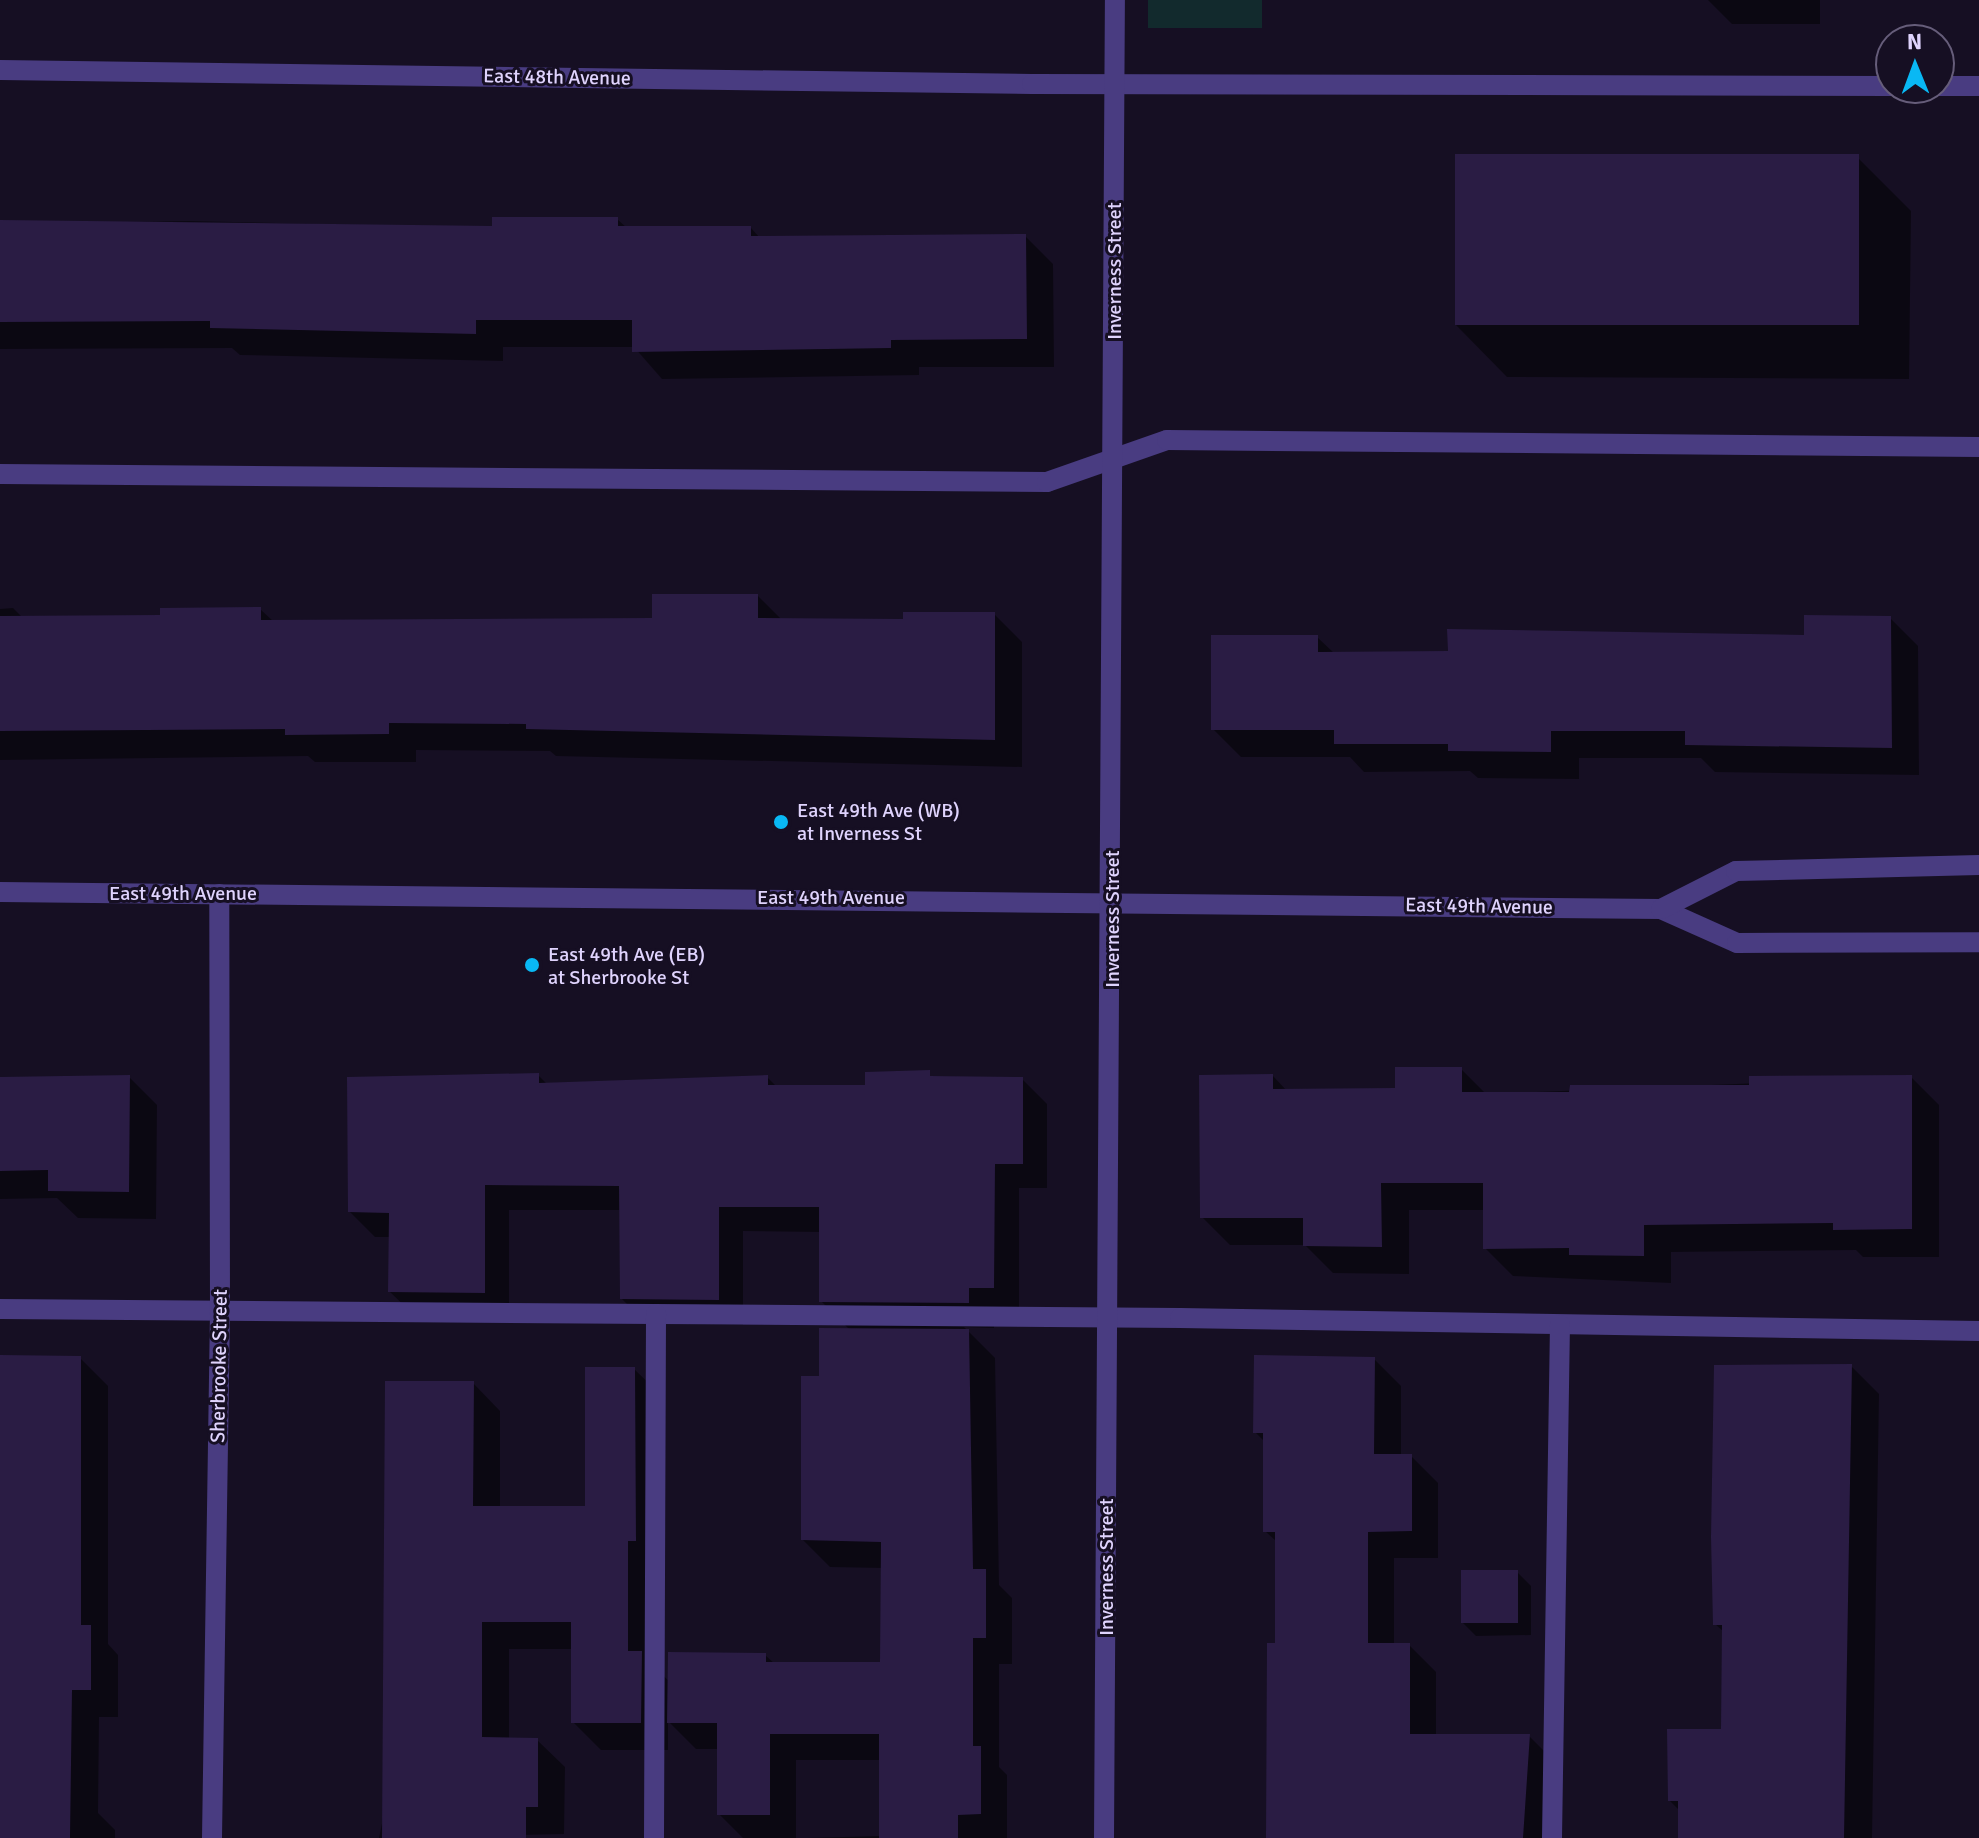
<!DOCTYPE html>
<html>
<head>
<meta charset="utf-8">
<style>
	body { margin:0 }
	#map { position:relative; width:1979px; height:1838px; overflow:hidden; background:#160f23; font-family:Signika,sans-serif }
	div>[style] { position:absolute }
	.green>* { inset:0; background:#122a2d; transform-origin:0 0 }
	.shadow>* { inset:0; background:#0007 }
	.building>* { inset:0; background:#2a1c44; transform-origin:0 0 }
	.minor>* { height:20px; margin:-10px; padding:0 10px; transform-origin:10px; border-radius:10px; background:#493c81 }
	.dots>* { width:22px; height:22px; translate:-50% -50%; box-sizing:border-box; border:4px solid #160f23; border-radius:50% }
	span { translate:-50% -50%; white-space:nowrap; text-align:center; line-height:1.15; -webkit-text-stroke:6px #160f23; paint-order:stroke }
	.street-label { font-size:20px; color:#dfd3fd }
	.poi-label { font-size:20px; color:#dfd3fd }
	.left { translate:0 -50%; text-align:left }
	.north { position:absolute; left:1875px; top:24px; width:80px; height:80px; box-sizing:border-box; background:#160f23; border:2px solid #665d7a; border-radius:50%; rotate:359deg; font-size:22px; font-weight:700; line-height:32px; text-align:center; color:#dfd3fd }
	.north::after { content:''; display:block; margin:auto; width:28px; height:36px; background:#09b8f4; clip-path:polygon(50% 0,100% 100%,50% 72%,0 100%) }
</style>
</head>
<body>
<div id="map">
	<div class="green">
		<div style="left:1148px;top:0;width:114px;height:28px"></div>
	</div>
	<div class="shadow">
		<div style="clip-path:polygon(1708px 0,1820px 0,1820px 24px,1732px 24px)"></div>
		<div style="clip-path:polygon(1859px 159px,1911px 211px,1909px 379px,1507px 377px,1455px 324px)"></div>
		<div style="clip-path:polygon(617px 219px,627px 228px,751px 228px,760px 238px,1025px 236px,1053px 264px,1054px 367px,919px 367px,919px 375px,662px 379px,634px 347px,503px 347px,503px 361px,240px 355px,232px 348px,0 349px,0 224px,189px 221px,494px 228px)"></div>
		<div style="clip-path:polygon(758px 596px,782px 620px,905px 621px,994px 614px,1022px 642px,1022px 767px,556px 756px,550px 751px,416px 750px,416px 762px,315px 762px,308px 756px,0 760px,0 609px,13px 608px,23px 618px,162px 617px,260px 609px,274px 622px,654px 620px)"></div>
		<div style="clip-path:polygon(1890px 618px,1918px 646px,1919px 775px,1715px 772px,1701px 758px,1579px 758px,1579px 779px,1478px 778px,1470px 771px,1364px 772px,1350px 757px,1241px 757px,1213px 729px,1317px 637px,1335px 654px,1450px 653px,1806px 637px)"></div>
		<div style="clip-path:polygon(1461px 1069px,1486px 1094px,1911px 1077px,1939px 1105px,1939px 1257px,1863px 1257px,1856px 1250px,1671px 1252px,1671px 1283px,1513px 1276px,1485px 1248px,1485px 1210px,1409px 1210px,1409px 1274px,1333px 1273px,1305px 1245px,1230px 1245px,1202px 1217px,1273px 1076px,1287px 1091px,1397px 1090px)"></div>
		<div style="clip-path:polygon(867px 1074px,1022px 1079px,1047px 1104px,1047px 1188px,1019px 1188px,1019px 1312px,994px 1312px,994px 1328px,964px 1327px,995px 1358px,999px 1585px,1012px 1598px,1012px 1664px,999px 1664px,999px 1767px,1007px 1775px,1007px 1838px,807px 1838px,881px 1836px,881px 1760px,796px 1760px,796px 1838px,743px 1838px,719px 1814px,719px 1749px,696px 1749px,668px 1721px,668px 1750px,601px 1750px,573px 1722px,573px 1649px,509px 1649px,509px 1740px,537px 1740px,565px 1767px,564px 1834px,379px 1838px,473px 1383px,500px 1411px,500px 1508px,587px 1508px,634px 1369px,662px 1396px,654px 1667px,670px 1682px,765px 1655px,775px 1664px,882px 1664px,883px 1568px,830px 1567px,803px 1540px,821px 1378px,850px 1330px,821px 1301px,821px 1232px,743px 1231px,743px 1325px,647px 1324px,622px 1299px,621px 1210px,509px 1210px,509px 1317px,416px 1317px,390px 1292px,391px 1237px,375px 1237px,350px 1212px,538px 1075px,547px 1084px,767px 1077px,777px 1087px,867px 1087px)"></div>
		<div style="clip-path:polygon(129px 1077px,157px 1105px,156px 1219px,78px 1218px,57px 1198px,0 1199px,0 1078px)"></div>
		<div style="clip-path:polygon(80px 1358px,108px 1386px,108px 1644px,118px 1655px,118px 1717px,99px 1717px,98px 1813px,115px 1830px,115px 1838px,0 1838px,0 1359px)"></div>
		<div style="clip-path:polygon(1374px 1359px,1401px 1386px,1401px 1456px,1411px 1456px,1438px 1483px,1438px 1558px,1394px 1558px,1394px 1645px,1409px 1645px,1436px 1672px,1436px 1736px,1529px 1736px,1556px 1763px,1549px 1838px,1266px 1838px,1277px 1645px,1277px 1542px,1265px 1531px,1265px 1442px,1255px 1432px)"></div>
		<div style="clip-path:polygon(1851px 1366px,1879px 1394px,1872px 1838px,1680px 1838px,1680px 1811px,1670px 1801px,1723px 1731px,1724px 1632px,1715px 1624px)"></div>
		<div style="clip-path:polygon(1517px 1572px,1531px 1586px,1531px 1635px,1476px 1636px,1462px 1622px)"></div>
	</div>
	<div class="building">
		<div style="left:1455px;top:154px;width:404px;height:171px"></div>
		<div style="clip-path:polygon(492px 217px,618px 217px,618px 226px,751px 226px,751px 236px,1026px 234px,1027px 339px,891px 340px,891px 348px,632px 352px,632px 320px,476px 320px,476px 334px,210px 328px,210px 321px,0 322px,0 220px,492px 226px)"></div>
		<div style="clip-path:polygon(652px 594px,758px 594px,758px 618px,903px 619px,903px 612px,995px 612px,995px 740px,526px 729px,526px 724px,389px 723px,389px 734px,285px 735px,285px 729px,0 731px,0 616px,160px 615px,160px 608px,261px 607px,261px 620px,652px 618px)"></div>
		<div style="clip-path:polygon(1804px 615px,1891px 616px,1892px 748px,1685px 745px,1685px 731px,1551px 731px,1551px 752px,1448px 751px,1448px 744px,1334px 744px,1334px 730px,1211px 730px,1211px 635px,1318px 635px,1318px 652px,1448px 651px,1447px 629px,1804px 635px)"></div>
		<div style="clip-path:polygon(1395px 1067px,1462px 1067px,1462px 1092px,1569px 1092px,1570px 1085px,1749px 1085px,1749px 1076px,1912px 1075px,1912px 1229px,1833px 1230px,1833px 1223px,1644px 1225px,1644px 1256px,1569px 1255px,1569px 1248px,1483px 1249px,1483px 1183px,1381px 1183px,1382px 1247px,1303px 1246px,1303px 1218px,1200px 1218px,1199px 1075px,1273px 1074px,1273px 1089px,1395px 1088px)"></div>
		<div style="clip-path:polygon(930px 1070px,930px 1076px,1023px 1077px,1023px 1164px,995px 1164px,994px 1288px,969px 1288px,969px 1303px,819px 1302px,819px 1207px,719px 1207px,719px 1300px,620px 1299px,619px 1186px,485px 1185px,485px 1293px,388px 1292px,389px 1213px,348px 1212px,347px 1077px,539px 1073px,539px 1083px,768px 1075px,768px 1085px,865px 1085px,865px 1072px)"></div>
		<div style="clip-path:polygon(130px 1075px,129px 1192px,48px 1191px,48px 1170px,0 1171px,0 1077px)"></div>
		<div style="clip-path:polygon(819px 1328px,969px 1329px,973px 1569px,986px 1569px,986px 1638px,973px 1638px,973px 1746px,981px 1746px,981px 1814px,958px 1815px,958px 1838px,879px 1838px,879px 1734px,770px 1734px,770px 1815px,717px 1815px,717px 1723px,667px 1723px,668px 1652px,766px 1653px,766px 1662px,880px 1662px,881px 1542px,801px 1540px,801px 1376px,819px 1376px)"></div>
		<div style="clip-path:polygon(0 1355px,81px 1356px,81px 1625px,91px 1625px,91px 1690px,72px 1690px,70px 1838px,0 1838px)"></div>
		<div style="clip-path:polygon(1254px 1355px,1375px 1357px,1374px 1454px,1412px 1454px,1412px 1531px,1368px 1532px,1368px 1643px,1410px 1643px,1410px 1734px,1530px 1734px,1523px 1838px,1266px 1838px,1267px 1643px,1275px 1643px,1275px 1532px,1263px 1532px,1263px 1433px,1253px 1433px)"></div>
		<div style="clip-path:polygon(1852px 1364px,1844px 1838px,1678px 1838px,1678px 1801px,1668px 1801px,1667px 1729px,1721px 1729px,1722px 1625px,1713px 1625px,1711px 1537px,1714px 1365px)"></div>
		<div style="clip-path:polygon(585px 1367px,635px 1367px,636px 1541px,628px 1541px,628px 1651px,642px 1651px,641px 1723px,571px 1723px,571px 1622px,482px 1622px,482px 1737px,538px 1738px,538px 1807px,526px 1807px,526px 1838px,382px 1838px,385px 1381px,474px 1381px,473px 1506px,585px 1506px)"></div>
		<div style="left:1461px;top:1570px;width:57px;height:53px"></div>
	</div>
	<div class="minor">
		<div style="left:0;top:70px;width:1032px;rotate:0.78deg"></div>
		<div style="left:1032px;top:84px;width:859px;rotate:0.13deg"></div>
		<div style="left:1939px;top:86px;width:40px"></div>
		<div style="left:0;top:474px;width:1047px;rotate:0.44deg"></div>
		<div style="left:1047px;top:482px;width:127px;rotate:-19.3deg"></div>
		<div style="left:1167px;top:440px;width:812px;rotate:0.49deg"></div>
		<div style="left:0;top:892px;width:1661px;rotate:0.59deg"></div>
		<div style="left:1661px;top:909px;width:83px;rotate:24.1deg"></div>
		<div style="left:1737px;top:943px;width:242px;rotate:-0.2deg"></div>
		<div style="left:1661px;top:909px;width:84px;rotate:-26.9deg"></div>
		<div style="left:1736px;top:871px;width:243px;rotate:-1.4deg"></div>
		<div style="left:0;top:1309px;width:1180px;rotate:0.44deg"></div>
		<div style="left:1180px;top:1318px;width:799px;rotate:0.93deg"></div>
		<div style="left:212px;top:1838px;width:527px;rotate:-89.13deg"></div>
		<div style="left:220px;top:1311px;width:417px;rotate:-90.1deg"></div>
		<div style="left:654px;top:1838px;width:524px;rotate:-89.78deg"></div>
		<div style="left:1104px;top:1838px;width:1838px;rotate:-89.66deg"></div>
		<div style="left:1552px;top:1838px;width:513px;rotate:-89.11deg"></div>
	</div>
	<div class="dots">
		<div style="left:781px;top:822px;background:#09b8f4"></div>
		<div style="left:532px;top:965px;background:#09b8f4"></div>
	</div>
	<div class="street-label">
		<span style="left:557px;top:77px;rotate:1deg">East 48th Avenue</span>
		<span style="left:1114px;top:271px;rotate:-90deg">Inverness Street</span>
		<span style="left:183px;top:893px">East 49th Avenue</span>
		<span style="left:831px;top:897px">East 49th Avenue</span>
		<span style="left:1479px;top:906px;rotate:1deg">East 49th Avenue</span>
		<span style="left:1112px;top:919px;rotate:-90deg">Inverness Street</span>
		<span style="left:219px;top:1366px;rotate:-89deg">Sherbrooke Street</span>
		<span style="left:1106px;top:1567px;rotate:-90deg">Inverness Street</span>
	</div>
	<div class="poi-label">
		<span class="left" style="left:797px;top:822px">East 49th Ave (WB)<br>at Inverness St</span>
		<span class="left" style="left:548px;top:966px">East 49th Ave (EB)<br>at Sherbrooke St</span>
	</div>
	<div class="north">N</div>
</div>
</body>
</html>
